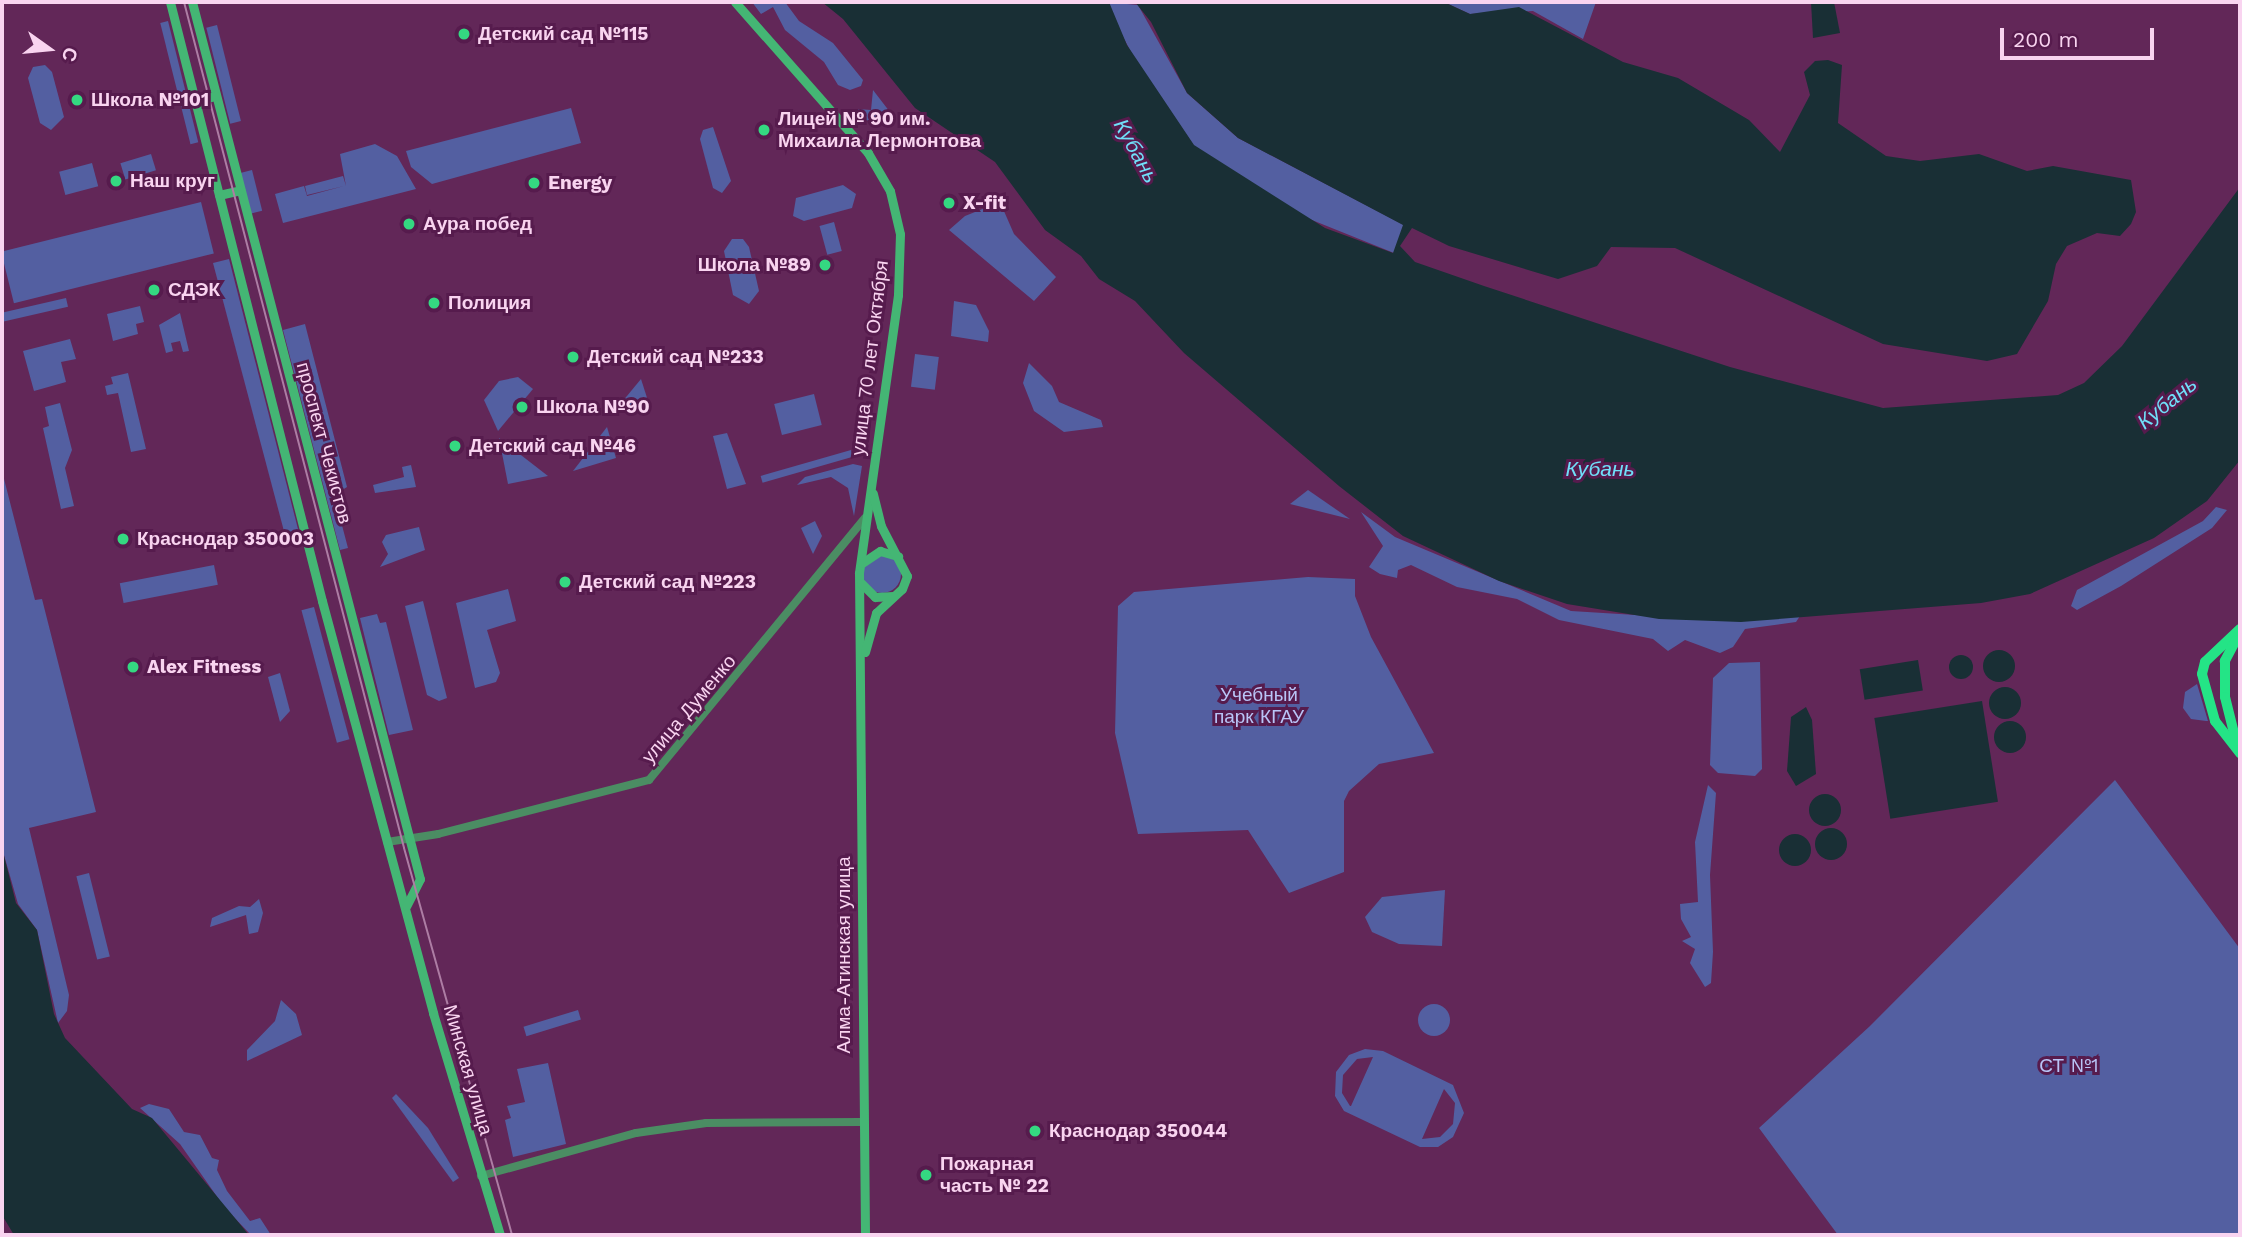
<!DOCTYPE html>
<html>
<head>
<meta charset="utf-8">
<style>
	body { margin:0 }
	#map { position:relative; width:2242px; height:1237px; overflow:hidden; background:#622758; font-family:"Work Sans",sans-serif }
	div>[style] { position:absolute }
	.green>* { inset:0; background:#535fa1; transform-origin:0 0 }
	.round { border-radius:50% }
	.water>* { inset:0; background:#192f35; transform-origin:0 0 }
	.tertiary>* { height:8px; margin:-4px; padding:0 4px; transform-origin:4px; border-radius:4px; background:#4b8d63 }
	.secondary>* { height:9px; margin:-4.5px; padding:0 4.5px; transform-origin:4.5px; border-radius:4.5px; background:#44b674 }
	.trunk>* { height:10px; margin:-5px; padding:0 5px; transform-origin:5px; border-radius:5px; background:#24e486 }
	.tram>* { height:2px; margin:-1px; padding:0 1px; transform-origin:1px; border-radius:1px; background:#ad7da4 }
	.dots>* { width:19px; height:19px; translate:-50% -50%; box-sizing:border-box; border:4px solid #561b4d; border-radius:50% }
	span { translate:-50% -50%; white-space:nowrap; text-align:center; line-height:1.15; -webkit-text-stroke:6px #561b4d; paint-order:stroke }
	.poi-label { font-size:19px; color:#f9d4f0; font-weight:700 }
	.left { translate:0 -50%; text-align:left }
	.right { translate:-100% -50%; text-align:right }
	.street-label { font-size:19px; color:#f9d4f0 }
	.park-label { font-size:19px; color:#b9c5f7 }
	.water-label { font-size:21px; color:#70e0f9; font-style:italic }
	.frame { position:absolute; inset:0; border:4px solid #f9d4f0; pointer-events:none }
	.north { position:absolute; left:14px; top:14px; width:70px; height:70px; -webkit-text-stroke:5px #561b4d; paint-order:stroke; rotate:105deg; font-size:19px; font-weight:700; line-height:28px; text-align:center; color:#f9d4f0 }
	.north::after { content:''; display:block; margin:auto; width:24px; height:32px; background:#f9d4f0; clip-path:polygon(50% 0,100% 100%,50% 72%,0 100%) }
	.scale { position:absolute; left:2000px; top:28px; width:154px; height:32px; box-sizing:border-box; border:4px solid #f9d4f0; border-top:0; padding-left:9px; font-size:21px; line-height:24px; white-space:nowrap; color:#f9d4f0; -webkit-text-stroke:5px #561b4d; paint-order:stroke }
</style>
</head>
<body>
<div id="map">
	<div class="green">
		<div style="clip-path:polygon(752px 2px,785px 2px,799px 21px,833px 43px,863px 80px,861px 86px,850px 90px,838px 85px,824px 62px,785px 30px,773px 7px,761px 14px)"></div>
		<div style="clip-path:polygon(1105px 2px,1138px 5px,1187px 93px,1238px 138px,1404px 225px,1394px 253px,1292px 212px,1203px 159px,1133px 56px)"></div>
		<div style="clip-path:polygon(1444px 2px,1596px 2px,1583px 39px,1533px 11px,1470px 14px)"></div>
		<div style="left:168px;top:21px;width:125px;height:8px;rotate:76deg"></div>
		<div style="left:217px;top:25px;width:99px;height:11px;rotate:76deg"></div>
		<div style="clip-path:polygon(45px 65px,52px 72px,64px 117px,51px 130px,40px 123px,28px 78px,33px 67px)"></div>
		<div style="clip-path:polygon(873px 90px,893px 116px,890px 122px,873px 124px,858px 115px,857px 109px,871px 110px)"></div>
		<div style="clip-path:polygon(571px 108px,581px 143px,432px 184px,411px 167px,406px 151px)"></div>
		<div style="clip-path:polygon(713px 127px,731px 181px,722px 193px,713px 188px,700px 139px,703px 130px)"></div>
		<div style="clip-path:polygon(375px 144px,397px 156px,416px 189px,283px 223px,275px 194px,304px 186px,307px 196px,344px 186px,307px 195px,305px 186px,343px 176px,346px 186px,340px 154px)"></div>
		<div style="left:151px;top:154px;width:17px;height:32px;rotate:73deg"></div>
		<div style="left:92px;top:163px;width:24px;height:34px;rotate:75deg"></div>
		<div style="left:252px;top:170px;width:42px;height:12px;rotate:76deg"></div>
		<div style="clip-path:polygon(843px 185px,856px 194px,852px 208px,804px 221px,793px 216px,796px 198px)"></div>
		<div style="left:201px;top:202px;width:53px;height:206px;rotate:76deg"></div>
		<div style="clip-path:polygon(1000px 202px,1014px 234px,1056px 277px,1034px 301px,949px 230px,965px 216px)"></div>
		<div style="left:834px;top:222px;width:30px;height:15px;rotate:75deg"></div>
		<div style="clip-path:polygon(732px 239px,743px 239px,749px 247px,759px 291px,749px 304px,733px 295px,724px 251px)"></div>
		<div style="clip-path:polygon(229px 259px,299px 533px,285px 535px,213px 263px)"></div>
		<div style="left:66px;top:298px;width:9px;height:66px;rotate:77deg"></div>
		<div style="clip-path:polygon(954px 301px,976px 305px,989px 331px,988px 342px,951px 336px)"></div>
		<div style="clip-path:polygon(140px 306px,144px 322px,136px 324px,138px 334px,113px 341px,107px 314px)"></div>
		<div style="clip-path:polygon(180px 313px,189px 351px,183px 352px,180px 341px,171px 343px,173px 351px,166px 353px,159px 325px)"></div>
		<div style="clip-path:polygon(305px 324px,347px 487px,334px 495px,348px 548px,340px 550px,283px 330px)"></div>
		<div style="clip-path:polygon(70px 339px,76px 359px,61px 362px,66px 382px,34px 391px,23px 351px)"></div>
		<div style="left:915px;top:354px;width:24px;height:33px;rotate:7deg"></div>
		<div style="clip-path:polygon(1029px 363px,1052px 386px,1059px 402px,1101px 420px,1103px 427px,1064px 432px,1034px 411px,1023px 383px)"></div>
		<div style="clip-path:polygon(128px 373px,146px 449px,131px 452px,118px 393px,107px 395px,105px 386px,113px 384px,111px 377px)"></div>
		<div style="clip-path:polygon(518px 377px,533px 389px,498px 431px,484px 400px,499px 381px)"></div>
		<div style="clip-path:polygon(641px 379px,649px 404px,631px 409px,622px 402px)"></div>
		<div style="left:814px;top:394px;width:32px;height:41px;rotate:76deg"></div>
		<div style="clip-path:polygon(60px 403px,72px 450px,65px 468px,74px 506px,61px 509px,43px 428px,49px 426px,45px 407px)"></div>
		<div style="clip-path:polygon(607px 427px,616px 458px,573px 471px)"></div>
		<div style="clip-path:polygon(727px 433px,746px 484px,727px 489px,713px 436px)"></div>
		<div style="clip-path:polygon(499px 438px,548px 476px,508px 484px)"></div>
		<div style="left:851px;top:450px;width:7px;height:94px;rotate:74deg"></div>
		<div style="clip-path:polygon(853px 464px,862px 466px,854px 516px,848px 488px,831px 477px,797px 485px,805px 477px)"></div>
		<div style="clip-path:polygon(411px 465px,416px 487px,375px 493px,373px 485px,404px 477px,402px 467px)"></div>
		<div style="clip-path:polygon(2px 471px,35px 600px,42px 599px,96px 812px,29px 828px,69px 995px,67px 1011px,58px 1023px,37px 930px,18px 904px,2px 848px)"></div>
		<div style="clip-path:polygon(1308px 490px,1350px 519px,1290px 504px)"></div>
		<div style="clip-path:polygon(2216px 507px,2227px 510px,2212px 528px,2121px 586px,2077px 610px,2071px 606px,2077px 590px,2203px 521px)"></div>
		<div style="clip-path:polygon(1361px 512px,1395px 537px,1571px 611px,1684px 618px,1800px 616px,1796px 622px,1745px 629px,1733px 647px,1720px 653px,1685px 640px,1668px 651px,1653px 639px,1559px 620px,1517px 599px,1457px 587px,1411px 565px,1398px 570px,1397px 578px,1380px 574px,1369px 567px,1383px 546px)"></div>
		<div style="clip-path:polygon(815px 521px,822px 536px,813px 554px,801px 528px)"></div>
		<div style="clip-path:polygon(419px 527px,425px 550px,380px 567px,388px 554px,382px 542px,386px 535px)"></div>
		<div class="round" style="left:863px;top:555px;width:38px;height:38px"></div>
		<div style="left:214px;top:565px;width:20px;height:96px;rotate:79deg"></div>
		<div style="clip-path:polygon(1308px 577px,1355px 579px,1355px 596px,1371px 637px,1434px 753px,1379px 764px,1349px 791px,1344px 801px,1344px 872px,1289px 893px,1248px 830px,1138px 834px,1115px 733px,1118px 606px,1134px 592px)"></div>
		<div style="clip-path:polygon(508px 589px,516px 621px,487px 630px,500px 673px,496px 682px,475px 688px,456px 603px)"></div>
		<div style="clip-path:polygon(423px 601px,447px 698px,439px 701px,427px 695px,405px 606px)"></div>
		<div style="left:314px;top:607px;width:137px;height:13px;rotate:75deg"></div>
		<div style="clip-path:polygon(377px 614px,380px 623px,386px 622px,413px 730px,389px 735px,360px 618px)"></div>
		<div style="clip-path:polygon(1760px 662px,1762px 769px,1755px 776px,1718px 773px,1710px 765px,1713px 678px,1729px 663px)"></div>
		<div style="clip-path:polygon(280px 673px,290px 711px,280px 722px,268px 677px)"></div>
		<div style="clip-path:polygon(2197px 684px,2208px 721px,2206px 721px,2191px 719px,2183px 708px,2185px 692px)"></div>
		<div style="clip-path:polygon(2115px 780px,2240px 949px,2240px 1235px,1838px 1235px,1759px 1128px,1870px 1026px)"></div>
		<div style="clip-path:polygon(1708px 785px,1716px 793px,1710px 875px,1713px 952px,1711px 983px,1705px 987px,1690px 963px,1695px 949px,1682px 941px,1691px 937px,1681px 919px,1680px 904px,1698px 902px,1695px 842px)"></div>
		<div style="left:89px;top:873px;width:86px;height:13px;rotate:76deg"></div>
		<div style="clip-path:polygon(1445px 890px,1442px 946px,1399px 944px,1372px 932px,1365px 917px,1382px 897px)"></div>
		<div style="clip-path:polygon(259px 899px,263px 913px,258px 932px,249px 934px,246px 915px,210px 927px,212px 918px,239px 906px,250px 907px)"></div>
		<div style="clip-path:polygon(281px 1000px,296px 1014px,302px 1035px,247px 1061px,247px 1050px,275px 1021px)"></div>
		<div class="round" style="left:1418px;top:1004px;width:32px;height:32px"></div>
		<div style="left:578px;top:1010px;width:10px;height:57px;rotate:73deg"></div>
		<div style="clip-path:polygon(evenodd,1365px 1049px,1383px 1051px,1453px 1085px,1464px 1113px,1453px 1137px,1438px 1147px,1420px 1147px,1344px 1111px,1335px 1096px,1336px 1072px,1349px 1055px,1365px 1049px,1373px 1057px,1351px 1106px,1350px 1106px,1342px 1093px,1343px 1075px,1357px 1059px,1373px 1057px,1365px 1049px,1444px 1089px,1455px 1103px,1453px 1124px,1440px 1137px,1422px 1139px,1444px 1089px)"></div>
		<div style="clip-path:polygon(548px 1063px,566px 1144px,513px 1157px,505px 1120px,511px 1118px,507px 1106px,525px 1102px,517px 1069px)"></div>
		<div style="clip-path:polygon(396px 1094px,428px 1128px,459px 1178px,453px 1182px,392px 1098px)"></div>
		<div style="clip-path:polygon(149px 1104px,169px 1109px,184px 1132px,200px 1135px,212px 1158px,219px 1160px,217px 1170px,227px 1191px,250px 1221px,260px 1218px,271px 1235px,251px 1235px,225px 1208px,180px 1144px,140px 1108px)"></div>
	</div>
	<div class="water">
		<div style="clip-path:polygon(822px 2px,1109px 2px,1127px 45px,1194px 145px,1325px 228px,1393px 253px,1403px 225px,1238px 138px,1187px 93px,1151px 22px,1135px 2px,1444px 2px,1470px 14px,1519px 7px,1623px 62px,1678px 78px,1749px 120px,1780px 152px,1810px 95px,1804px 72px,1815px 61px,1828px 60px,1842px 65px,1838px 123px,1886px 156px,1920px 161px,1979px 154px,2027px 171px,2053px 166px,2131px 180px,2136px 212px,2131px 224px,2120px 236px,2097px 233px,2067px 246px,2056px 264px,2048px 301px,2017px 354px,1987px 361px,1883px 344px,1675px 248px,1611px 247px,1597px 266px,1558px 279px,1449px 246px,1412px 228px,1400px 246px,1415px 262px,1484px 286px,1730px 367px,1883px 408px,2058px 395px,2084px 383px,2122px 346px,2240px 187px,2240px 460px,2207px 501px,2154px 538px,2030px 594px,1981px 603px,1741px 622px,1659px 619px,1567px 604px,1499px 581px,1403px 536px,1339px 486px,1184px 353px,1135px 301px,1099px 279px,1081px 256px,1045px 230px,995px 162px,915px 108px,843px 19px)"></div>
		<div style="clip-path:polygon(1811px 2px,1834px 2px,1840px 33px,1813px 38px)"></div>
		<div class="round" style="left:1983px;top:650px;width:32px;height:32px"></div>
		<div class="round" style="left:1949px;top:655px;width:24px;height:24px"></div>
		<div style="left:1918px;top:660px;width:31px;height:59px;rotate:81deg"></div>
		<div class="round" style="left:1989px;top:687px;width:32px;height:32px"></div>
		<div style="left:1982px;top:701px;width:102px;height:109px;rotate:81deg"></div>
		<div style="clip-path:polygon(1806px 707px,1812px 720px,1816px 774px,1796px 786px,1787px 771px,1791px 717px)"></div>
		<div class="round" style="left:1994px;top:721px;width:32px;height:32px"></div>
		<div class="round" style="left:1809px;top:794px;width:32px;height:32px"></div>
		<div class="round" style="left:1815px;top:828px;width:32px;height:32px"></div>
		<div class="round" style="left:1779px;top:834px;width:32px;height:32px"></div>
		<div style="clip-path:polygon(2px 848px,16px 903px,37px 930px,54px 1014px,65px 1038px,132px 1109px,152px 1118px,249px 1235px,14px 1235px,2px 1215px)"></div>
	</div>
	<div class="tertiary">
		<div style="left:387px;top:842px;width:52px;rotate:-8.9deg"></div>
		<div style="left:438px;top:834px;width:218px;rotate:-14.4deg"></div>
		<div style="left:649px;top:780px;width:340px;rotate:-50.5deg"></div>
		<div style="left:481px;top:1176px;width:161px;rotate:-15.5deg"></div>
		<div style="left:636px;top:1133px;width:71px;rotate:-8.1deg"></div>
		<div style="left:706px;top:1123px;width:155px;rotate:-0.4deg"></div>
	</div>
	<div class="secondary">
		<div style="left:170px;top:2px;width:618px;rotate:75.76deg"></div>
		<div style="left:322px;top:601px;width:427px;rotate:74.9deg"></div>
		<div style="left:433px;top:1013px;width:232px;rotate:73.2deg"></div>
		<div style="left:192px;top:2px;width:906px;rotate:75.43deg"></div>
		<div style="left:420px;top:879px;width:30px;rotate:117deg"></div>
		<div style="left:735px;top:2px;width:201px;rotate:48.6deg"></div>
		<div style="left:868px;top:153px;width:44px;rotate:59.9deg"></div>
		<div style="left:890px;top:191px;width:44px;rotate:76.9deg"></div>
		<div style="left:900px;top:234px;width:61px;rotate:91.9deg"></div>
		<div style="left:898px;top:295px;width:281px;rotate:98deg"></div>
		<div style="left:859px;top:573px;width:662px;rotate:89.48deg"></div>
		<div style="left:196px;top:101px;width:20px;rotate:-15deg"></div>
		<div style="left:219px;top:195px;width:22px;rotate:-13deg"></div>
		<div style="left:862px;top:563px;width:22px;rotate:-34deg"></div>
		<div style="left:880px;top:551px;width:19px;rotate:16deg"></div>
		<div style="left:861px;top:583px;width:20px;rotate:45deg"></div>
		<div style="left:875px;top:597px;width:18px;rotate:-3deg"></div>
		<div style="left:865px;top:652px;width:41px;rotate:-74.2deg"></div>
		<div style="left:876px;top:613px;width:35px;rotate:-43deg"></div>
		<div style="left:902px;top:589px;width:14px;rotate:-69deg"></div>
		<div style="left:907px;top:576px;width:56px;rotate:-117.5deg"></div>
		<div style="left:881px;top:526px;width:34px;rotate:-104deg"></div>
	</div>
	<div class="trunk">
		<div style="left:2240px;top:629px;width:48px;rotate:136.7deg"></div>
		<div style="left:2205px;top:662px;width:12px;rotate:104deg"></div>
		<div style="left:2202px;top:674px;width:49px;rotate:74.5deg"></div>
		<div style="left:2215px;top:721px;width:41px;rotate:52deg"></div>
		<div style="left:2236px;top:640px;width:24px;rotate:118deg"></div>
		<div style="left:2225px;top:661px;width:36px;rotate:90deg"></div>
		<div style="left:2225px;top:697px;width:45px;rotate:76deg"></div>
	</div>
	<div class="tram">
		<div style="left:184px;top:2px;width:874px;rotate:75.42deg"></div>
		<div style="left:404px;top:848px;width:402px;rotate:74.4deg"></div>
	</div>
	<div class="dots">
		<div style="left:464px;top:34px;background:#34d881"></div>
		<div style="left:77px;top:100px;background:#34d881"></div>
		<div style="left:764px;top:130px;background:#34d881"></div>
		<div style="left:116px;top:181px;background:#34d881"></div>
		<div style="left:534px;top:183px;background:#34d881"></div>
		<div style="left:949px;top:203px;background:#34d881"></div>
		<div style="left:409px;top:224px;background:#34d881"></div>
		<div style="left:825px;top:265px;background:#34d881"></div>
		<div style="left:154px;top:290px;background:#34d881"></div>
		<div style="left:434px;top:303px;background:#34d881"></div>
		<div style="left:573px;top:357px;background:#34d881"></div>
		<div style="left:522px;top:407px;background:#34d881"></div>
		<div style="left:455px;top:446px;background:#34d881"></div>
		<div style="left:123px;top:539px;background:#34d881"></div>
		<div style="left:565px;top:582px;background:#34d881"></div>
		<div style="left:133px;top:667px;background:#34d881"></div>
		<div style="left:1035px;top:1131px;background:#34d881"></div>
		<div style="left:926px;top:1175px;background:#34d881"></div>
	</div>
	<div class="poi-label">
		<span class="left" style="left:478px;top:34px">Детский сад №115</span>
		<span class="left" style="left:91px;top:100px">Школа №101</span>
		<span class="left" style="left:778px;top:130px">Лицей № 90 им.<br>Михаила Лермонтова</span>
		<span class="left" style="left:130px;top:181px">Наш круг</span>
		<span class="left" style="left:548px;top:183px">Energy</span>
		<span class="left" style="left:963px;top:203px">X-fit</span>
		<span class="left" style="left:423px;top:224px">Аура побед</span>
		<span class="right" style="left:811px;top:265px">Школа №89</span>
		<span class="left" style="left:168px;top:290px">СДЭК</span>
		<span class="left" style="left:448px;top:303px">Полиция</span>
		<span class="left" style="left:587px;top:357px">Детский сад №233</span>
		<span class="left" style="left:536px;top:407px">Школа №90</span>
		<span class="left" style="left:469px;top:446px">Детский сад №46</span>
		<span class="left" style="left:137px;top:539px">Краснодар 350003</span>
		<span class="left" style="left:579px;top:582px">Детский сад №223</span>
		<span class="left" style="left:147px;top:667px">Alex Fitness</span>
		<span class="left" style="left:1049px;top:1131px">Краснодар 350044</span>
		<span class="left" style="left:940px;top:1175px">Пожарная<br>часть № 22</span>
	</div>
	<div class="street-label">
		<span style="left:870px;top:358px;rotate:-83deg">улица 70 лет Октября</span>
		<span style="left:324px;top:443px;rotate:75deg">проспект Чекистов</span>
		<span style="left:689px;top:709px;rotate:-50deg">улица Думенко</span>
		<span style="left:844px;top:955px;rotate:-90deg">Алма-Атинская улица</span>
		<span style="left:468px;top:1070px;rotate:74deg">Минская улица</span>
	</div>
	<div class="park-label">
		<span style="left:1259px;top:706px">Учебный<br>парк КГАУ</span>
		<span style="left:2069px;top:1066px">СТ №1</span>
	</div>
	<div class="water-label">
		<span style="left:1136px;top:151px;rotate:61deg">Кубань</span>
		<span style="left:2167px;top:403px;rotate:-39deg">Кубань</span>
		<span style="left:1600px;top:469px">Кубань</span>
	</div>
	<div class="frame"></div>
	<div class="north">С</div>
	<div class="scale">200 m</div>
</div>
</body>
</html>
